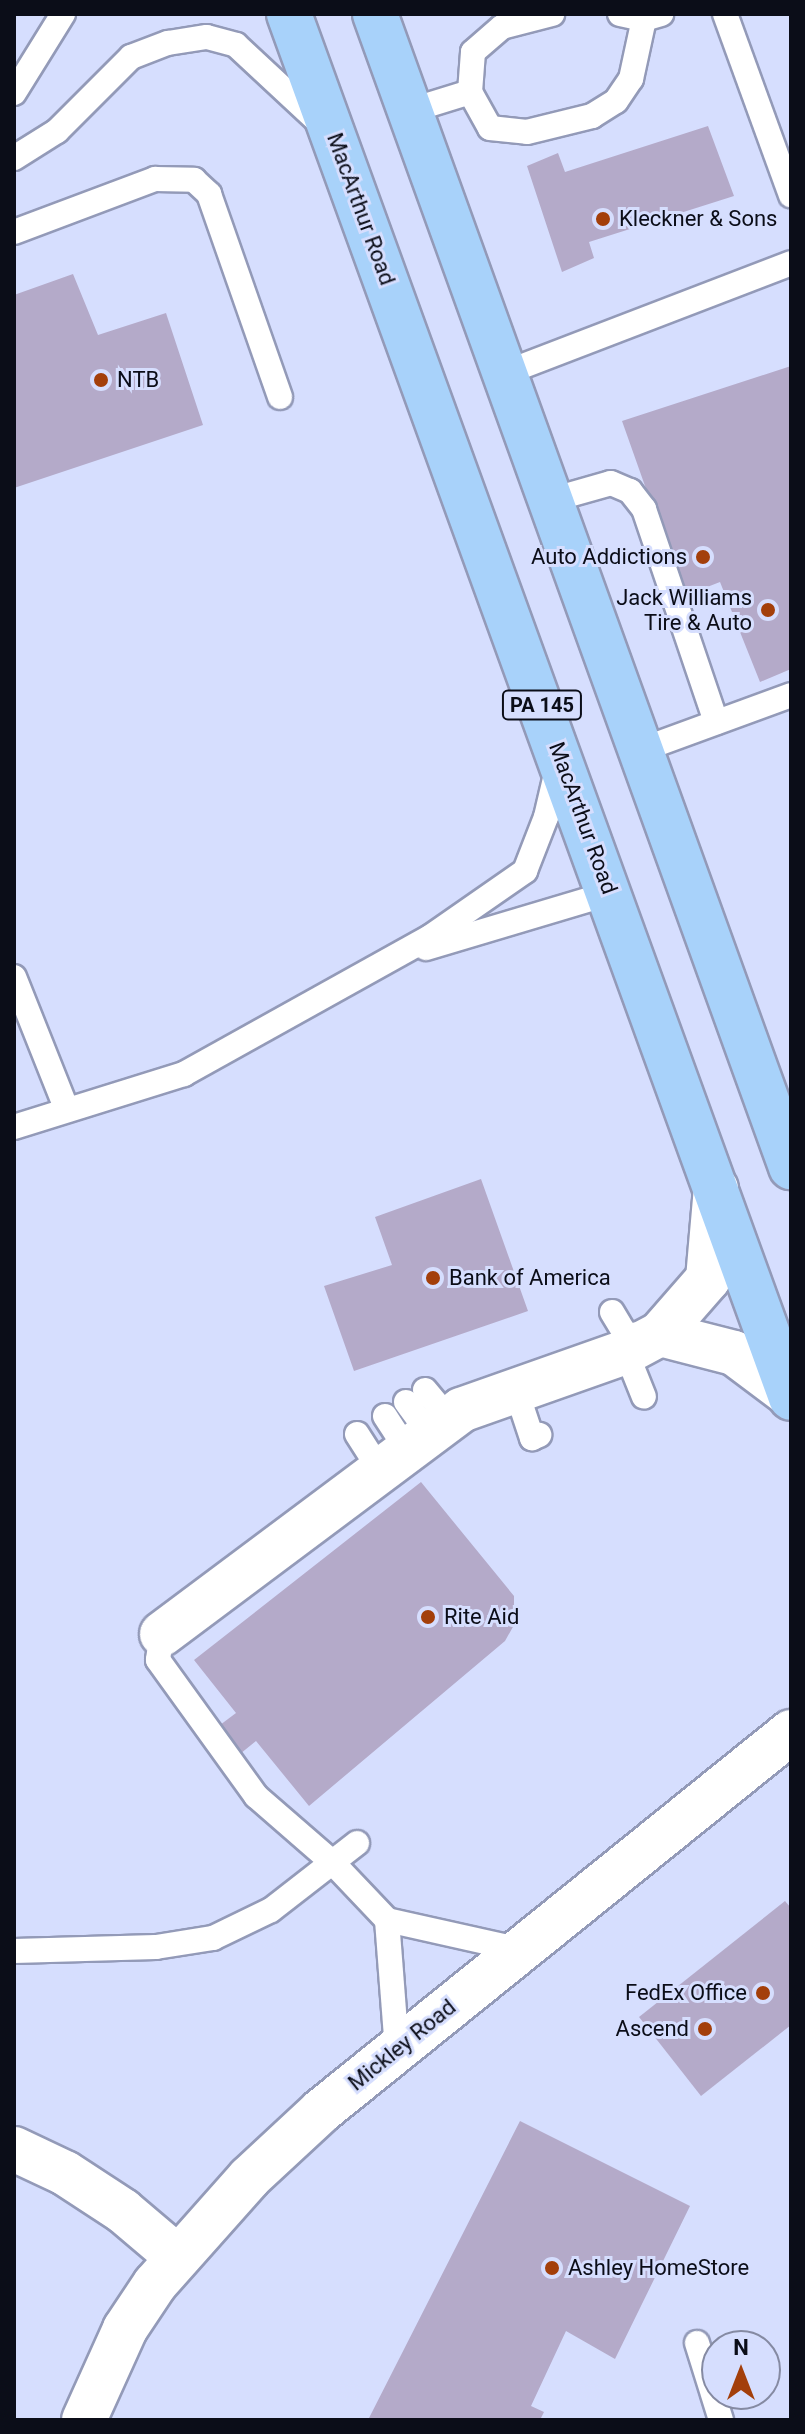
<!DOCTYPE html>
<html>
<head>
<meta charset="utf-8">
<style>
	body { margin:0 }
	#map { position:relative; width:805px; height:2434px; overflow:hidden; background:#d6defe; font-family:Roboto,sans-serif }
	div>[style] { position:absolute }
	.building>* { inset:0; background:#b4aac9 }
	.roads { filter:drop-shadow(2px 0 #939ab8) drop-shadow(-2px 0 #939ab8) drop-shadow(0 2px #939ab8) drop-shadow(0 -2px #939ab8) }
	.service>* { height:24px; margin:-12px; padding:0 12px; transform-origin:12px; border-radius:12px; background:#fff }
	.minor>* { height:44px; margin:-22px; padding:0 22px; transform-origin:22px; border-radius:22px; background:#fff }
	.tertiary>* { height:44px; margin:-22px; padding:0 22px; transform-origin:22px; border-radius:22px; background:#fff }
	.trunk>* { height:44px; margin:-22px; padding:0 22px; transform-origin:22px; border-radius:22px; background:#a8d2fa }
	.dots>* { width:22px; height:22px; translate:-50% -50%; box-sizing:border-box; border:4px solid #d6defe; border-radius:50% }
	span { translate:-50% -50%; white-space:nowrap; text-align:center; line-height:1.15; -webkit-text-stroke:6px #d6defe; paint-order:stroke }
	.shield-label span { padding:2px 6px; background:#d6defe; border:2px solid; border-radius:6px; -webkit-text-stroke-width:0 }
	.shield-label { font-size:20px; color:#0b0d18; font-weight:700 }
	.street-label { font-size:22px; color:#0b0d18 }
	.poi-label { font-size:22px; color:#0b0d18 }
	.left { translate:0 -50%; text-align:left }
	.right { translate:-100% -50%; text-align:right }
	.frame { position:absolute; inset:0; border:16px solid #0b0d18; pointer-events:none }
	.north { position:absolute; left:701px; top:2330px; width:80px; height:80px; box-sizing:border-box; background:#d6defe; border:2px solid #858aa2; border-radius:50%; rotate:0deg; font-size:22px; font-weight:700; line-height:32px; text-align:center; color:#0b0d18 }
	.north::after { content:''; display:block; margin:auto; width:28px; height:36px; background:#a33f0b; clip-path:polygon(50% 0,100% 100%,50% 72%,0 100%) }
</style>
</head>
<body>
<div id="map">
	<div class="building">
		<div style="clip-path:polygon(708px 126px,734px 196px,589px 242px,594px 258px,562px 272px,527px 166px,558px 153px,565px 172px)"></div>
		<div style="clip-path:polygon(73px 274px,98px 335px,166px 313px,203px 425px,14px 488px,14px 295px)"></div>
		<div style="clip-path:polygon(791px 366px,791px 669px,760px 682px,720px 582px,684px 596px,622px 421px)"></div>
		<div style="clip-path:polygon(481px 1179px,528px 1311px,354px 1371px,324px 1286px,392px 1265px,375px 1217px)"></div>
		<div style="clip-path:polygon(421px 1482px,514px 1596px,514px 1625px,505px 1641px,309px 1806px,256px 1741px,235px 1758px,212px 1731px,236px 1713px,194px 1660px)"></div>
		<div style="clip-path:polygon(785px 1901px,791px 1908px,791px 2025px,701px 2096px,639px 2017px)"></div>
		<div style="clip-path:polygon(520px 2121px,690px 2206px,615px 2359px,566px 2331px,531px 2406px,544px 2412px,540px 2420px,368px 2420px)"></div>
	</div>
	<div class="roads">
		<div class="service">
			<div style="left:620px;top:14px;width:25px;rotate:12deg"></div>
			<div style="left:644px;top:19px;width:18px;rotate:-16deg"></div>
			<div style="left:725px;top:14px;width:193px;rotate:70deg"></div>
			<div style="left:470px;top:92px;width:41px;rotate:60.9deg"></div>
			<div style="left:490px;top:128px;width:37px;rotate:6deg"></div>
			<div style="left:527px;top:132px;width:67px;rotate:-13.8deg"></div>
			<div style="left:592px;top:116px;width:28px;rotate:-32deg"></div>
			<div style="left:616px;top:101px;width:27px;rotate:-56deg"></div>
			<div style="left:631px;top:79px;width:61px;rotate:-77.8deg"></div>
			<div style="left:14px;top:93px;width:93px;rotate:-58.2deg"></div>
			<div style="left:412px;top:110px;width:61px;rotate:-17.2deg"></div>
			<div style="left:470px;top:92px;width:40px;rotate:-85.7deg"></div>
			<div style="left:473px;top:52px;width:38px;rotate:-41deg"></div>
			<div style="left:502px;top:27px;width:52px;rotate:-14.6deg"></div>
			<div style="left:14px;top:158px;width:51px;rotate:-32.1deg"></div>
			<div style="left:57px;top:131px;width:105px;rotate:-45deg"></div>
			<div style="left:131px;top:57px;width:40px;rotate:-21deg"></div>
			<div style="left:168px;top:43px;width:39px;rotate:-9deg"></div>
			<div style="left:207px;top:37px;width:30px;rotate:15deg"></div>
			<div style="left:236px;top:45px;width:113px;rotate:42.9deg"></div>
			<div style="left:14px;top:232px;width:151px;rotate:-20.6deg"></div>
			<div style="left:155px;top:179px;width:39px;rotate:1deg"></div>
			<div style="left:194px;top:180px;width:21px;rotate:43deg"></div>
			<div style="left:209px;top:194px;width:215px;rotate:70.7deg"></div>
			<div style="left:505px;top:373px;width:306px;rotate:-21deg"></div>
			<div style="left:551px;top:500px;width:62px;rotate:-15.8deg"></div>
			<div style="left:611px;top:483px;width:21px;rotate:23deg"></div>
			<div style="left:630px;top:491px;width:23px;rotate:52deg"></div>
			<div style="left:644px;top:509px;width:225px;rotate:71.3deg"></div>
			<div style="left:641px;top:750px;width:160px;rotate:-20.1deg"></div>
			<div style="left:426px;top:948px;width:192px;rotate:-16.6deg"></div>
			<div style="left:14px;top:977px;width:141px;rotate:68.3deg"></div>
			<div style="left:14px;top:1127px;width:178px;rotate:-17.3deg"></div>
			<div style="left:184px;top:1074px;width:282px;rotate:-29.1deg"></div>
			<div style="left:430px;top:937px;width:116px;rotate:-34.8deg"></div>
			<div style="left:525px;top:871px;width:58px;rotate:-68.7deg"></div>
			<div style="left:546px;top:817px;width:48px;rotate:-76.8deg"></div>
			<div style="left:612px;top:1312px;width:27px;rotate:59deg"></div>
			<div style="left:626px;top:1335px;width:26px;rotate:-2deg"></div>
			<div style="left:626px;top:1352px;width:48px;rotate:68.2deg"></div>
			<div style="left:425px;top:1390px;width:38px;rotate:50deg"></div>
			<div style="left:516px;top:1390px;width:51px;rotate:71.6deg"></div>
			<div style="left:532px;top:1438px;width:8px;rotate:-23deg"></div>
			<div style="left:406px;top:1402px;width:39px;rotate:54deg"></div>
			<div style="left:385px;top:1416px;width:40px;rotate:57.1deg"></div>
			<div style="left:357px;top:1434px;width:43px;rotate:57.4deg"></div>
			<div style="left:162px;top:1634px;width:26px;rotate:99deg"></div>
			<div style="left:158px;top:1660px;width:168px;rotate:54.2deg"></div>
			<div style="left:256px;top:1796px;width:102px;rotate:41deg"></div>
			<div style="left:333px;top:1863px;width:79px;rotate:46.5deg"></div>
			<div style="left:387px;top:1920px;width:137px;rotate:12.6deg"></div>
			<div style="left:387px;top:1920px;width:129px;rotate:85.6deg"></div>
			<div style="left:14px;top:1951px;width:142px;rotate:-1.6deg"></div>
			<div style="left:156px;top:1947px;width:58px;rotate:-9deg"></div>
			<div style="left:213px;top:1938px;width:64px;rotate:-25.8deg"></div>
			<div style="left:271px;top:1910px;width:109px;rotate:-37.9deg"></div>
			<div style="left:697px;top:2343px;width:81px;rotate:72.7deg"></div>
		</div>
		<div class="minor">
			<div style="left:660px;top:1334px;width:76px;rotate:14.4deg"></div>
			<div style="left:734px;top:1353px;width:70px;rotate:36.9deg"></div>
			<div style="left:162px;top:1634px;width:374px;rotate:-36.8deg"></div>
			<div style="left:461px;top:1410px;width:175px;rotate:-19.4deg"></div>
			<div style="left:626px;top:1352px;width:38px;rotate:-28deg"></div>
			<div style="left:660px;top:1334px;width:73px;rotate:-48.9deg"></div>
			<div style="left:708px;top:1279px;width:91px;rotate:-85deg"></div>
		</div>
		<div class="tertiary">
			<div style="left:14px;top:2149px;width:56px;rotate:25.2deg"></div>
			<div style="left:65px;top:2173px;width:69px;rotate:33.2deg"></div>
			<div style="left:123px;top:2211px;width:70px;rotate:40.3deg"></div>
			<div style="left:84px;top:2420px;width:100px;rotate:-65.7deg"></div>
			<div style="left:125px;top:2329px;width:54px;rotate:-56.3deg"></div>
			<div style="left:155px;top:2284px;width:142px;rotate:-48.4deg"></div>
			<div style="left:249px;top:2178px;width:98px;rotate:-42.9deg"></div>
			<div style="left:321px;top:2111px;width:604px;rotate:-38.88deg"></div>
		</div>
		<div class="trunk">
			<div style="left:289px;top:14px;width:1472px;rotate:70.06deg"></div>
			<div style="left:375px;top:14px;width:1226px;rotate:70.16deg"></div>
		</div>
	</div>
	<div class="dots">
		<div style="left:603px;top:219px;background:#a33f0b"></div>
		<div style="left:101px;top:380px;background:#a33f0b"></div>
		<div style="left:703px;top:557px;background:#a33f0b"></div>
		<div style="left:768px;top:610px;background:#a33f0b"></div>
		<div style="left:433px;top:1278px;background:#a33f0b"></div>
		<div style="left:428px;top:1617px;background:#a33f0b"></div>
		<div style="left:763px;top:1993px;background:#a33f0b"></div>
		<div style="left:705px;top:2029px;background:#a33f0b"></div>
		<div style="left:552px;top:2268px;background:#a33f0b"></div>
	</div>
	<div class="shield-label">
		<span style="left:542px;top:705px">PA 145</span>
	</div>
	<div class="street-label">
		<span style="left:361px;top:209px;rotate:70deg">MacArthur Road</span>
		<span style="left:583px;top:818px;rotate:70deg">MacArthur Road</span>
		<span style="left:402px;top:2045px;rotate:-39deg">Mickley Road</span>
	</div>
	<div class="poi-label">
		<span class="left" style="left:619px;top:219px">Kleckner &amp; Sons</span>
		<span class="left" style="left:117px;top:380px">NTB</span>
		<span class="right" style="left:687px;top:557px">Auto Addictions</span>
		<span class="right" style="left:752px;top:610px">Jack Williams<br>Tire &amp; Auto</span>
		<span class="left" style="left:449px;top:1278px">Bank of America</span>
		<span class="left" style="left:444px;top:1617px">Rite Aid</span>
		<span class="right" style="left:747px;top:1993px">FedEx Office</span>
		<span class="right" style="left:689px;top:2029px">Ascend</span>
		<span class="left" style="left:568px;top:2268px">Ashley HomeStore</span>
	</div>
	<div class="frame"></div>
	<div class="north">N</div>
</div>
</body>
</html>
